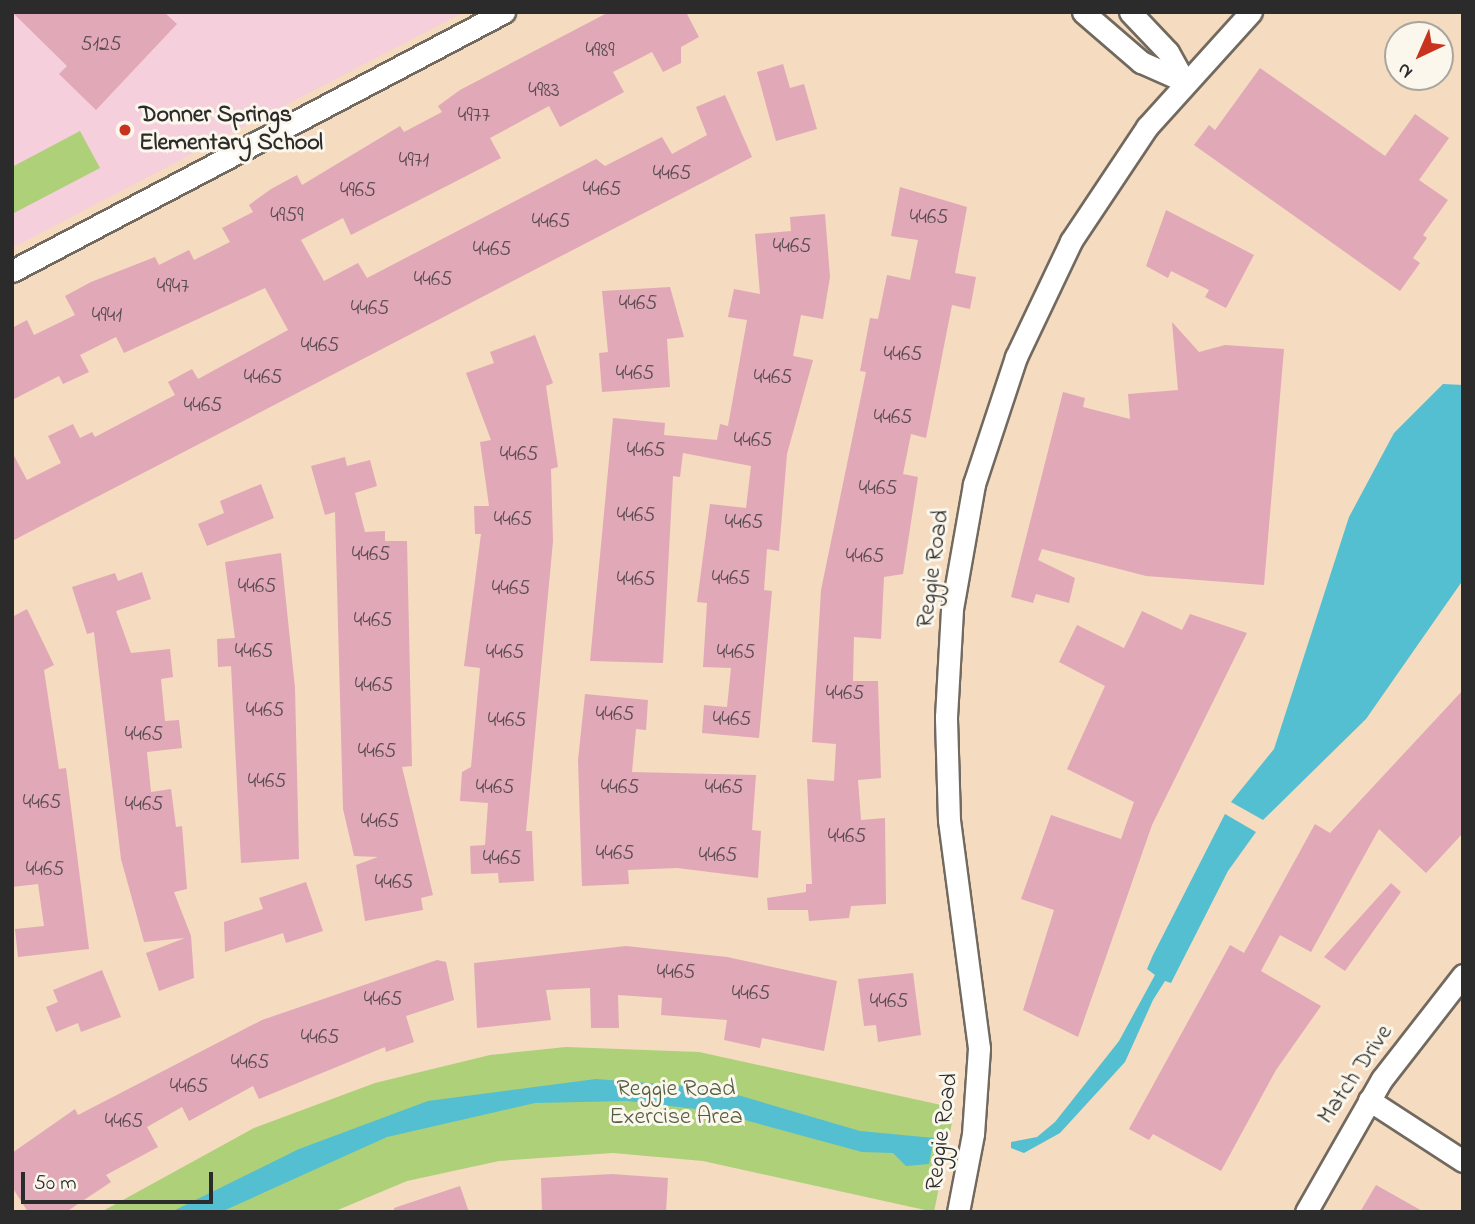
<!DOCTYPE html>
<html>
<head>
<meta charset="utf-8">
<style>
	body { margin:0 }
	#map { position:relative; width:1475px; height:1224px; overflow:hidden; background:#f5dbbf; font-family:"Indie Flower",sans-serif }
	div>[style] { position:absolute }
	.built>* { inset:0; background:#f5cfdb }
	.green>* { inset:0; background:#add079 }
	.water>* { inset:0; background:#54bfd0 }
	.building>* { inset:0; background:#e1a8b8 }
	.roads { filter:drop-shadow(2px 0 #72695f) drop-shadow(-2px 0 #72695f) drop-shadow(0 2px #72695f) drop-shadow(0 -2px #72695f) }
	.minor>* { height:21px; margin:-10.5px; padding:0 10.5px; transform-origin:10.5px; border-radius:10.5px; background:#fff }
	.dots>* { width:19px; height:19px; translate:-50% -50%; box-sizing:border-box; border:4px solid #fbf7ec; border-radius:50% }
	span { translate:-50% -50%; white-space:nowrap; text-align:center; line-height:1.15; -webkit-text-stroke:6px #fbf7ec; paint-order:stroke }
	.number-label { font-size:21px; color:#584a4e }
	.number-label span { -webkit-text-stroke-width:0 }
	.poi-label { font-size:24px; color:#2b2b2b; font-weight:700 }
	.left { translate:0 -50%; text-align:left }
	.street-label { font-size:24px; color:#2b2b2b }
	.park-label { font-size:24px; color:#525d42 }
	.frame { position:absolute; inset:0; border:14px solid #2b2b2b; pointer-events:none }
	.north { position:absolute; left:1384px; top:21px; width:70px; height:70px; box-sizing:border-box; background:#fbf7ec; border:2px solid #a8a59f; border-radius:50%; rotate:224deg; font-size:19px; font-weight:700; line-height:28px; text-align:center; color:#2b2b2b }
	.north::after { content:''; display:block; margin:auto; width:24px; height:32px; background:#c8321e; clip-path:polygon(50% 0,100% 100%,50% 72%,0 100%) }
	.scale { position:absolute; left:21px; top:1172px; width:192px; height:32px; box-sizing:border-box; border:4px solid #2b2b2b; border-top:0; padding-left:9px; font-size:21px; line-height:24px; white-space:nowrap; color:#2b2b2b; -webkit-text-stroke:5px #fbf7ec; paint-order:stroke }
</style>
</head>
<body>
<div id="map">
	<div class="built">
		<div style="clip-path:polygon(12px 12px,464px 12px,12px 248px)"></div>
	</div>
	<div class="green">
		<div style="clip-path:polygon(80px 131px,100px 168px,12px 214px,12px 167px)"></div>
		<div style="clip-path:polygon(566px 1047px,699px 1052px,955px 1108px,934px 1212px,703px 1161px,613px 1153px,499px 1161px,407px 1181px,333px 1212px,101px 1212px,254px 1128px,375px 1083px,490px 1055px)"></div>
	</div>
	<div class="water">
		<div style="clip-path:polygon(1443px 384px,1463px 385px,1463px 580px,1366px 719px,1263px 820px,1231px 802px,1274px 749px,1349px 517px,1394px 433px)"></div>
		<div style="clip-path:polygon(1225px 814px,1256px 832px,1228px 871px,1171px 983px,1165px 981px,1153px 1000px,1125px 1062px,1060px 1133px,1024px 1153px,1011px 1148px,1011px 1142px,1037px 1137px,1055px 1122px,1119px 1041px,1155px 975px,1147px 969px,1153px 955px)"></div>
		<div style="clip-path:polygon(596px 1079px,714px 1088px,860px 1131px,934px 1138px,929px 1164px,906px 1166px,893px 1153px,862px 1152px,712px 1111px,627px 1101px,535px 1103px,387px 1137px,221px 1212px,171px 1212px,299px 1149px,428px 1101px)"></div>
	</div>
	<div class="building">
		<div style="clip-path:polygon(12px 12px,164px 12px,177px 24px,96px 110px,59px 74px,67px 66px)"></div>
		<div style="clip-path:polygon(609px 12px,686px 12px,699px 37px,681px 47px,681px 63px,663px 72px,652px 52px,613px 72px,624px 92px,560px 127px,549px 106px,490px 138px,501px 158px,476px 171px,351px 235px,343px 218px,301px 240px,324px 281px,358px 263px,367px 278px,596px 159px,605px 166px,662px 137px,672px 154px,707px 135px,696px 107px,725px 95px,752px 157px,12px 541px,12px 452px,27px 480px,61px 463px,48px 436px,73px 424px,80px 438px,92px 432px,95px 437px,175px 395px,168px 382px,192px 369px,198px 379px,288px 330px,265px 288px,124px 353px,116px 337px,80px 355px,89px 372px,63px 384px,59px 376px,12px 400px,12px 328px,27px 320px,34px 335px,75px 315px,65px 296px,91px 282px,155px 257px,159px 265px,189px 250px,194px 260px,230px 242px,222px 228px,253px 212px,249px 205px,271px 189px,297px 175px,302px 185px,400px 126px,404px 132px,442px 112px,438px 106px,460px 90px)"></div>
		<div style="clip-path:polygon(783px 64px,790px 88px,804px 84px,817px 129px,776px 141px,757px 72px)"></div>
		<div style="clip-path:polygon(1260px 68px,1385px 156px,1415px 114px,1449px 138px,1419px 180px,1448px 200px,1423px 235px,1427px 238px,1413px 258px,1420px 263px,1400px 291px,1194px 145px,1209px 125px,1215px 130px)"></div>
		<div style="clip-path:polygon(900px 187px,967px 207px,955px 273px,976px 277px,970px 309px,952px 305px,926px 438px,911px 434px,903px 474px,918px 477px,903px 574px,884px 577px,881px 639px,854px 637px,853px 681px,878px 681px,881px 778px,858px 780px,861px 820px,885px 818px,886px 904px,851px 906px,849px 918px,809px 921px,808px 910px,768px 910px,767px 898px,806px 892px,806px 884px,812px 884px,807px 779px,834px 781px,836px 744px,812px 742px,821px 590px,866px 372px,860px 371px,870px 318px,878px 319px,887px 275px,910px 280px,918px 240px,891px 236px)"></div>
		<div style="clip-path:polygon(1166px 210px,1254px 255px,1226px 308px,1205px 297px,1209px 290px,1171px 271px,1168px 278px,1146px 266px)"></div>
		<div style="clip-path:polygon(825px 214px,830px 277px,823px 319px,801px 315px,793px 356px,813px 360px,787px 454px,779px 551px,767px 549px,764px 590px,772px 591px,759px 738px,702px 733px,704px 705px,727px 707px,731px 668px,703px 667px,707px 603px,697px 602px,710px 504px,746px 508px,751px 466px,683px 453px,680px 477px,673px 476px,663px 663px,590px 661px,613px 418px,665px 423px,664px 435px,717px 440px,720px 424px,728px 426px,747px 320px,728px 317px,734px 289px,760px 294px,755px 234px,791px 231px,790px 217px)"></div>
		<div style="clip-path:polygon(670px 287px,684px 337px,667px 339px,670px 387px,602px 392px,599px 353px,608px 352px,602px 291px)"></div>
		<div style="clip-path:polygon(1172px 322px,1199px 352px,1225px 345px,1284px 349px,1264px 585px,1146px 576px,1042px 549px,1038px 560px,1075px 578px,1069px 603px,1036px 594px,1033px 603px,1011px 597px,1063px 392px,1085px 398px,1083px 407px,1130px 419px,1128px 394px,1178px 390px)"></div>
		<div style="clip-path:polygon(535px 335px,553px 383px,546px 386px,558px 467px,551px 469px,553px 541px,526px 831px,532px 831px,534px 881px,499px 883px,498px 873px,471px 874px,470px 846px,485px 845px,488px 803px,460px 801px,462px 772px,471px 767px,480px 668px,464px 666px,481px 534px,475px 534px,474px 506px,489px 506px,480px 442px,491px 440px,466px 373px,494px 363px,490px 352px)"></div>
		<div style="clip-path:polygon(345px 457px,347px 466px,370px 460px,377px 486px,355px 493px,365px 532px,385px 531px,385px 541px,407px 541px,412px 766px,402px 767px,433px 895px,421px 898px,423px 910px,365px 921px,356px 865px,378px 857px,354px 856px,343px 809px,335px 512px,325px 515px,311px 466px)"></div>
		<div style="clip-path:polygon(261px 484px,274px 518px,207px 546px,198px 524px,224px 513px,220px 501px)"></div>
		<div style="clip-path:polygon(281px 553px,295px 688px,299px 859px,241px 863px,231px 666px,218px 667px,217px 639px,235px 638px,225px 562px)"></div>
		<div style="clip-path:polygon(142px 572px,151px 599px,116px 611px,131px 653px,170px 649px,173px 677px,161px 679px,165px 721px,179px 720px,182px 748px,147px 752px,151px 792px,171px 789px,176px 827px,182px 826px,187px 889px,174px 892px,191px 936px,194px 978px,159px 991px,146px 953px,185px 938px,144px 942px,121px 859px,94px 632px,87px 634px,72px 587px,115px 573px,118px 581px)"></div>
		<div style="clip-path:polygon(27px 609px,54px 665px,44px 670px,59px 769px,66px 768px,89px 949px,18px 957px,15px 929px,44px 926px,38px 884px,12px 887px,12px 617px)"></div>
		<div style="clip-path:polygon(1142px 611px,1182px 630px,1190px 614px,1247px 633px,1152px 825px,1078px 1037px,1023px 1010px,1054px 910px,1021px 899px,1051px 815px,1121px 839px,1134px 802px,1067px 769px,1105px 686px,1059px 662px,1077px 625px,1124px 648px)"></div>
		<div style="clip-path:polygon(1463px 690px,1463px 833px,1426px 873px,1379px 829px,1311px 952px,1280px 935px,1261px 971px,1321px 1006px,1276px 1070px,1221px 1171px,1153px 1134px,1149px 1140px,1129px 1129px,1230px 945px,1244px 953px,1315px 824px,1330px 833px)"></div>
		<div style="clip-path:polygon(585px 694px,648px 700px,646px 730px,636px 729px,632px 772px,756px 775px,752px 830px,761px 831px,758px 878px,677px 868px,628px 870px,629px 884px,582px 886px,578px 760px)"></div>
		<div style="clip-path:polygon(306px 882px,323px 931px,286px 943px,283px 933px,225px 952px,224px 922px,263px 909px,259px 898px)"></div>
		<div style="clip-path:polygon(1391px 883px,1401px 892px,1345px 971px,1324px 957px)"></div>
		<div style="clip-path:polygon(626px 946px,727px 957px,837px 981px,824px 1051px,762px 1038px,760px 1048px,724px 1040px,727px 1020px,661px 1015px,662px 998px,618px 995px,619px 1028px,591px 1028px,590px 988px,546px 990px,551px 1020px,477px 1028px,474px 963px)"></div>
		<div style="clip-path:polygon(437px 960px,446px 962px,454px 1000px,406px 1016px,414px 1042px,386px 1052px,385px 1047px,259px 1099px,253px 1086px,189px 1121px,182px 1107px,147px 1127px,158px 1147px,106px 1175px,111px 1182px,66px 1212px,28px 1212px,12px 1187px,12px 1153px,75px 1109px,78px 1115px,262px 1020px)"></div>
		<div style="clip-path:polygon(102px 970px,121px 1017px,81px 1032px,78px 1023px,56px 1032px,46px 1007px,58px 1002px,53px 990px)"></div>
		<div style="clip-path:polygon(913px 973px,921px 1035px,878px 1042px,876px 1025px,864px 1026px,858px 979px)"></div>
		<div style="clip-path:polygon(612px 1174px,668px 1178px,666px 1212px,542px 1212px,541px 1178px)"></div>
		<div style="clip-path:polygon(1376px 1185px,1424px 1212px,1360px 1212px)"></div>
		<div style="clip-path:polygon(460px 1186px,469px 1212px,394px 1212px,394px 1208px)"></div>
	</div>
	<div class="roads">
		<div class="minor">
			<div style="left:1083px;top:12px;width:77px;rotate:40.8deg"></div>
			<div style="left:1141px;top:62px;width:47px;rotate:23.8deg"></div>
			<div style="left:1130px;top:12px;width:55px;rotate:46.5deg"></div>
			<div style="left:1168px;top:52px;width:33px;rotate:61deg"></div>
			<div style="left:12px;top:271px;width:556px;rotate:-27.76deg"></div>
			<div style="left:1369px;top:1100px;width:112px;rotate:33deg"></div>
			<div style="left:958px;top:1212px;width:79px;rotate:-79.1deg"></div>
			<div style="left:973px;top:1134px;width:86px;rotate:-86deg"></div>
			<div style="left:979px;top:1048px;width:230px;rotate:-97.5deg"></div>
			<div style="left:949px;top:820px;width:103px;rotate:-91.7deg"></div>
			<div style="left:946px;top:717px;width:108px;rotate:-86.8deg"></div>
			<div style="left:952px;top:609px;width:127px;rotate:-80deg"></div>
			<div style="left:974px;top:484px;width:134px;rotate:-71.7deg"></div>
			<div style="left:1016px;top:357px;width:128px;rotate:-64.6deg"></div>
			<div style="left:1071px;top:241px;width:137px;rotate:-56.3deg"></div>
			<div style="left:1147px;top:127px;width:155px;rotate:-47.9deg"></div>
			<div style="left:1306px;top:1212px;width:153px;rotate:-60.3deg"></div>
			<div style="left:1382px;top:1079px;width:132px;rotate:-52.1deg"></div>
		</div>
	</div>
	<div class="dots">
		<div style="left:125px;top:130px;background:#c8321e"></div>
	</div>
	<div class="number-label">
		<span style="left:101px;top:45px">5125</span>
		<span style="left:600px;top:51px">4989</span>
		<span style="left:544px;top:91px">4983</span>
		<span style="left:474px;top:116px">4977</span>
		<span style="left:414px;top:161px">4971</span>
		<span style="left:672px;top:174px">4465</span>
		<span style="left:602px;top:190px">4465</span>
		<span style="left:358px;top:191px">4965</span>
		<span style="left:287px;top:216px">4959</span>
		<span style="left:929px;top:218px">4465</span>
		<span style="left:551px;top:222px">4465</span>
		<span style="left:792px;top:247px">4465</span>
		<span style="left:492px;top:250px">4465</span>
		<span style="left:433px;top:280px">4465</span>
		<span style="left:173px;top:287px">4947</span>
		<span style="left:638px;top:304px">4465</span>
		<span style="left:370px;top:309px">4465</span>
		<span style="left:107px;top:316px">4941</span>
		<span style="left:320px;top:346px">4465</span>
		<span style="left:903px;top:355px">4465</span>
		<span style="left:635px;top:374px">4465</span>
		<span style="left:263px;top:378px">4465</span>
		<span style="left:773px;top:378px">4465</span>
		<span style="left:203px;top:406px">4465</span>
		<span style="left:893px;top:418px">4465</span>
		<span style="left:753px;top:441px">4465</span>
		<span style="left:646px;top:451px">4465</span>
		<span style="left:519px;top:455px">4465</span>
		<span style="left:878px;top:489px">4465</span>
		<span style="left:636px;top:516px">4465</span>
		<span style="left:513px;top:520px">4465</span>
		<span style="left:744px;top:523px">4465</span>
		<span style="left:371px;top:555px">4465</span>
		<span style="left:865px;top:557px">4465</span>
		<span style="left:731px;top:579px">4465</span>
		<span style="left:636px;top:580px">4465</span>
		<span style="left:257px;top:587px">4465</span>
		<span style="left:511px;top:589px">4465</span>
		<span style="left:373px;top:621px">4465</span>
		<span style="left:254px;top:652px">4465</span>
		<span style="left:505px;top:653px">4465</span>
		<span style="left:736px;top:653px">4465</span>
		<span style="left:374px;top:686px">4465</span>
		<span style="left:845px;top:694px">4465</span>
		<span style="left:265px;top:711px">4465</span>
		<span style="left:615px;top:715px">4465</span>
		<span style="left:732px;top:720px">4465</span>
		<span style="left:507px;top:721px">4465</span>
		<span style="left:144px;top:735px">4465</span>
		<span style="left:377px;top:752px">4465</span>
		<span style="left:267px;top:782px">4465</span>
		<span style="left:495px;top:788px">4465</span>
		<span style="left:620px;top:788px">4465</span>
		<span style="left:724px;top:788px">4465</span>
		<span style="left:42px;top:803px">4465</span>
		<span style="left:144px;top:805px">4465</span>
		<span style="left:380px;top:822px">4465</span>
		<span style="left:847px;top:837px">4465</span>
		<span style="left:615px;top:854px">4465</span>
		<span style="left:718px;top:856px">4465</span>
		<span style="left:502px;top:859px">4465</span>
		<span style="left:45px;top:870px">4465</span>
		<span style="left:394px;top:883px">4465</span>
		<span style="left:676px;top:973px">4465</span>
		<span style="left:751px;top:994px">4465</span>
		<span style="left:383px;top:1000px">4465</span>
		<span style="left:889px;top:1002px">4465</span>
		<span style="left:320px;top:1038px">4465</span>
		<span style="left:250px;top:1063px">4465</span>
		<span style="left:189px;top:1087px">4465</span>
		<span style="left:124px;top:1122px">4465</span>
	</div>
	<div class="poi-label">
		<span class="left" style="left:139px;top:130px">Donner Springs<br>Elementary School</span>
	</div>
	<div class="street-label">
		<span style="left:934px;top:569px;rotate:-82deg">Reggie Road</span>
		<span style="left:1356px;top:1075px;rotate:-56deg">Match Drive</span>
		<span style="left:943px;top:1132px;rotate:-82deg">Reggie Road</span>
	</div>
	<div class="park-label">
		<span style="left:676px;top:1104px">Reggie Road<br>Exercise Area</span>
	</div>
	<div class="frame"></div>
	<div class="north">N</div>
	<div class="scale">50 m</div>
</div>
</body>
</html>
